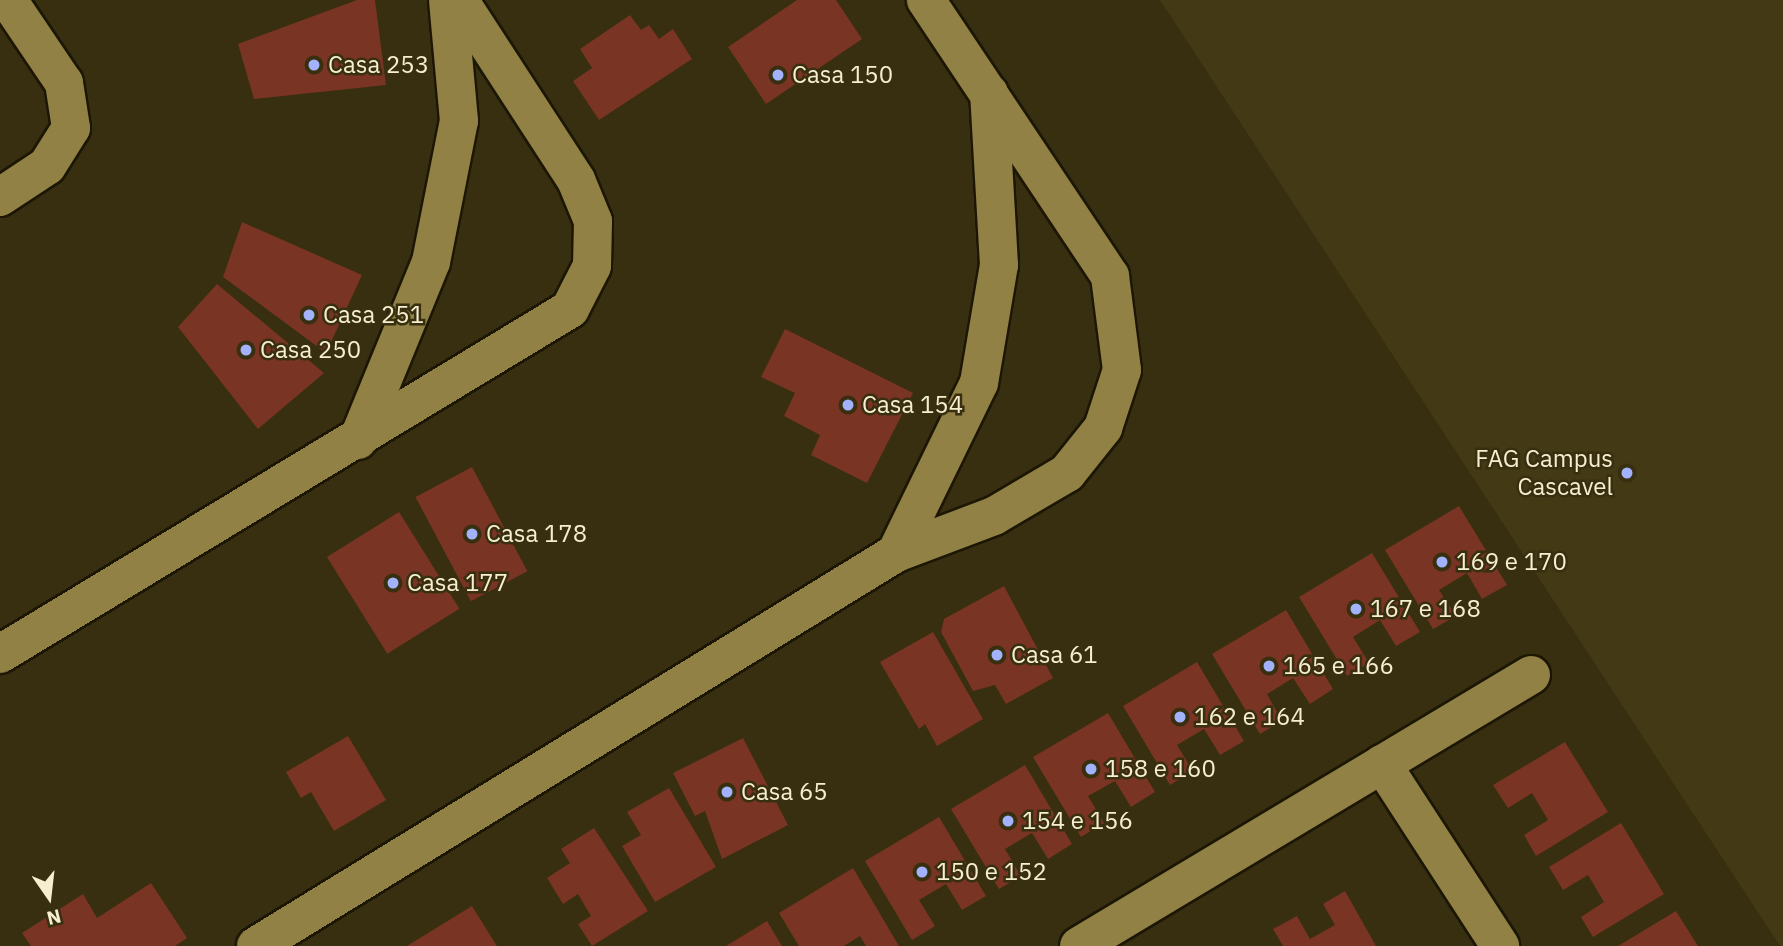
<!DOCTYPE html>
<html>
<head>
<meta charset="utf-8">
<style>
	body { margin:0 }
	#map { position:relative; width:1783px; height:946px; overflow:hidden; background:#372f0f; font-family:"IBM Plex Sans",sans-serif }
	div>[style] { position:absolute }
	.built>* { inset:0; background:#433914 }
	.building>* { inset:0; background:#793423; transform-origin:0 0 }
	.roads { filter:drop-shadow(2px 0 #1c1705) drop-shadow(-2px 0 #1c1705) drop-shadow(0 2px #1c1705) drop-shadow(0 -2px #1c1705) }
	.minor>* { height:38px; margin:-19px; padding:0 19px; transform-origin:19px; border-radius:19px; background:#918144 }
	.dots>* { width:19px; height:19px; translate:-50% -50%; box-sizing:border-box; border:4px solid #372f0f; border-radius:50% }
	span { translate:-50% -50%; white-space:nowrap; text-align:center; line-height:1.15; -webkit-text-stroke:5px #372f0f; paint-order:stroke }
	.poi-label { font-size:24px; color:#f6eecf }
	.left { translate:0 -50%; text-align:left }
	.right { translate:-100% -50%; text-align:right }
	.north { position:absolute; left:14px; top:862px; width:70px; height:70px; -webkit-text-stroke:5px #372f0f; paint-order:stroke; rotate:166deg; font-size:19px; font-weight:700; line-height:28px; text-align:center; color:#f6eecf }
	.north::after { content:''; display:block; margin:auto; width:24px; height:32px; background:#f6eecf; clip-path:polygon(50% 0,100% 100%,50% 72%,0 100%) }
</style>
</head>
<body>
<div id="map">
	<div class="built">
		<div style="clip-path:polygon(1160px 0,1783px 0,1783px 946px,1780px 946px)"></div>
	</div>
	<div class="building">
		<div style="clip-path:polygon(357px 0,375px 0,386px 85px,254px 99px,238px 44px)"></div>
		<div style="clip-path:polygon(797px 0,836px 0,862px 39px,766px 104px,728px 47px)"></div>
		<div style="clip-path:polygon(630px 15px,641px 30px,649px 25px,659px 39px,673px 29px,692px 59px,599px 120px,573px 81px,592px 68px,580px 49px)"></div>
		<div style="clip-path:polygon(242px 222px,362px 275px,326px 353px,223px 277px)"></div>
		<div style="clip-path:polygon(217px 284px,324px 373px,258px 429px,178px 327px)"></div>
		<div style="clip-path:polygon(785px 329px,913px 393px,867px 483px,811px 455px,820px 435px,784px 416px,795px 393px,761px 377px)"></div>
		<div style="left:472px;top:467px;width:118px;height:64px;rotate:62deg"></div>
		<div style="clip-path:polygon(1459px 506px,1507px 585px,1482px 599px,1467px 573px,1439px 590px,1456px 616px,1433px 629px,1385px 550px)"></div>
		<div style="left:399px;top:512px;width:114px;height:85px;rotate:58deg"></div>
		<div style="clip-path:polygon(1372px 553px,1420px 632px,1396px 646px,1380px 620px,1353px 637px,1369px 663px,1347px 676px,1299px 597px)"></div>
		<div style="clip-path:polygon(1004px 586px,1053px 678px,1006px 704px,995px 685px,973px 691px,941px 632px,944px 619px)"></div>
		<div style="clip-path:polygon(1286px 610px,1333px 689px,1310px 704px,1293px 678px,1267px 694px,1282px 721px,1260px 734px,1212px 654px)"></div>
		<div style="clip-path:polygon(933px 632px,983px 719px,937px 746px,925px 724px,919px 729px,880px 662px)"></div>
		<div style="clip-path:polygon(1197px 662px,1244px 741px,1220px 755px,1204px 729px,1177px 745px,1193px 771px,1170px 785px,1123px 706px)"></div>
		<div style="clip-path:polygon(1108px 713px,1155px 792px,1131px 807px,1115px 781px,1088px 796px,1104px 823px,1081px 837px,1033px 757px)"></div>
		<div style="clip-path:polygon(348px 736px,386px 800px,334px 831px,311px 792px,301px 798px,286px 772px)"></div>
		<div style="clip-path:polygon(743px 738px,788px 825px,722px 859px,705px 811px,695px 816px,673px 773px)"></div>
		<div style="clip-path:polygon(1565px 742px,1608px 812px,1536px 856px,1524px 835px,1548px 820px,1532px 793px,1508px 808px,1493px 785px)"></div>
		<div style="clip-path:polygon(1025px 765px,1072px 844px,1048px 859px,1032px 833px,1005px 849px,1021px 876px,999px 889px,951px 809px)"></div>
		<div style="clip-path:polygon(669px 788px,716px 867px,655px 902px,622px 846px,641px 835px,627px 812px)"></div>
		<div style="clip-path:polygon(939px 817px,986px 896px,962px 910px,946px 884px,919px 900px,935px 926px,912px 940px,865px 861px)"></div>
		<div style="clip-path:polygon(1621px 823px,1664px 894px,1593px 937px,1581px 917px,1604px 902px,1588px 875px,1563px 890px,1549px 867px)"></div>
		<div style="clip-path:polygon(594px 828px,648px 911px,592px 946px,578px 924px,591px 916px,578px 894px,563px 904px,547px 878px,570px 863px,561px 849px)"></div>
		<div style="clip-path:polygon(853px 868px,899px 946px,866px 946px,860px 936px,844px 946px,799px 946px,779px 913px)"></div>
		<div style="clip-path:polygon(151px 883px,187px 938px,175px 946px,31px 946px,22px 933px,83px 894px,97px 918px)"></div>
		<div style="clip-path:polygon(1345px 891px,1376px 946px,1283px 946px,1273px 929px,1297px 916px,1310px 939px,1335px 925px,1323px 904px)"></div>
		<div style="clip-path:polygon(472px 906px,497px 946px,407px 946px)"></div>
		<div style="clip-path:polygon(1676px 911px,1698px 946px,1618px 946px)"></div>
		<div style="clip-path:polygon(767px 921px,782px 946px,726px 946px)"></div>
	</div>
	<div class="roads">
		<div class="minor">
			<div style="left:0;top:197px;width:56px;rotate:-33.4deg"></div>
			<div style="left:47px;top:166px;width:45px;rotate:-57.7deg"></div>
			<div style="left:71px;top:128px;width:46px;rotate:-98.8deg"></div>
			<div style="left:64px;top:83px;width:100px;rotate:-124deg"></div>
			<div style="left:358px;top:440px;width:192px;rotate:-67.7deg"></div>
			<div style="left:431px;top:262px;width:144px;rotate:-78.8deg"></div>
			<div style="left:459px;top:121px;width:121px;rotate:-95.2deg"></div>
			<div style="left:896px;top:553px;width:189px;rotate:-64deg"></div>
			<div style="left:979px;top:383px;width:120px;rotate:-80.4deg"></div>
			<div style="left:999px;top:265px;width:172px;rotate:-93.3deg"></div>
			<div style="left:0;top:654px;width:666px;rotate:-31.18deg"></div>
			<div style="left:570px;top:309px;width:48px;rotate:-62.9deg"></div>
			<div style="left:592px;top:266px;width:45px;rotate:-88.7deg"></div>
			<div style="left:593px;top:221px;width:44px;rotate:-112.5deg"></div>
			<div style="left:576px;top:180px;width:215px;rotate:-123deg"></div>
			<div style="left:1382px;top:764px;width:217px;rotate:57deg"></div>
			<div style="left:256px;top:946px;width:751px;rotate:-31.55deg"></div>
			<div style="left:896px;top:553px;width:105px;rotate:-20.7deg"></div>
			<div style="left:994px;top:516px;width:85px;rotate:-30.5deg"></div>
			<div style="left:1067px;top:473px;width:58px;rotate:-51.3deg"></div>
			<div style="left:1103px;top:428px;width:61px;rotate:-71.9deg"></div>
			<div style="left:1122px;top:370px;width:95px;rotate:-97.3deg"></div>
			<div style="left:1110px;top:276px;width:332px;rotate:-123.7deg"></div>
			<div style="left:1079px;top:946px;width:527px;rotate:-30.95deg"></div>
		</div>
	</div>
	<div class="dots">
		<div style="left:314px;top:65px;background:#a3b2fc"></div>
		<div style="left:778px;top:75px;background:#a3b2fc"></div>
		<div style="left:309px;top:315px;background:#a3b2fc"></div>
		<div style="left:246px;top:350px;background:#a3b2fc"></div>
		<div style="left:848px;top:405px;background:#a3b2fc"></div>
		<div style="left:1627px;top:473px;background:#a3b2fc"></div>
		<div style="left:472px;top:534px;background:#a3b2fc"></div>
		<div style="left:1442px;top:562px;background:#a3b2fc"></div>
		<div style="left:393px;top:583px;background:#a3b2fc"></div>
		<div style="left:1356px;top:609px;background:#a3b2fc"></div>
		<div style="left:997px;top:655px;background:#a3b2fc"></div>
		<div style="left:1269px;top:666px;background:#a3b2fc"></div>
		<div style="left:1180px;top:717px;background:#a3b2fc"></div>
		<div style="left:1091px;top:769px;background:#a3b2fc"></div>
		<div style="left:727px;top:792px;background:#a3b2fc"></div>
		<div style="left:1008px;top:821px;background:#a3b2fc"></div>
		<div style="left:922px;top:872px;background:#a3b2fc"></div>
	</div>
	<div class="poi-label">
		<span class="left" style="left:328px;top:65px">Casa 253</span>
		<span class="left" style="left:792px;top:75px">Casa 150</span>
		<span class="left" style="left:323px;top:315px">Casa 251</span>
		<span class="left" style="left:260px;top:350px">Casa 250</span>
		<span class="left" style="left:862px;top:405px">Casa 154</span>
		<span class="right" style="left:1613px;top:473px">FAG Campus<br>Cascavel</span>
		<span class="left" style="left:486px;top:534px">Casa 178</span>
		<span class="left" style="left:1456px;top:562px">169 e 170</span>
		<span class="left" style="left:407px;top:583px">Casa 177</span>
		<span class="left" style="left:1370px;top:609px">167 e 168</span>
		<span class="left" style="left:1011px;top:655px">Casa 61</span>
		<span class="left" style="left:1283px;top:666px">165 e 166</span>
		<span class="left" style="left:1194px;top:717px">162 e 164</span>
		<span class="left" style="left:1105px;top:769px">158 e 160</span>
		<span class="left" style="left:741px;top:792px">Casa 65</span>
		<span class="left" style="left:1022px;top:821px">154 e 156</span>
		<span class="left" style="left:936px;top:872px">150 e 152</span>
	</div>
	<div class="north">N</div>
</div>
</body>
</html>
